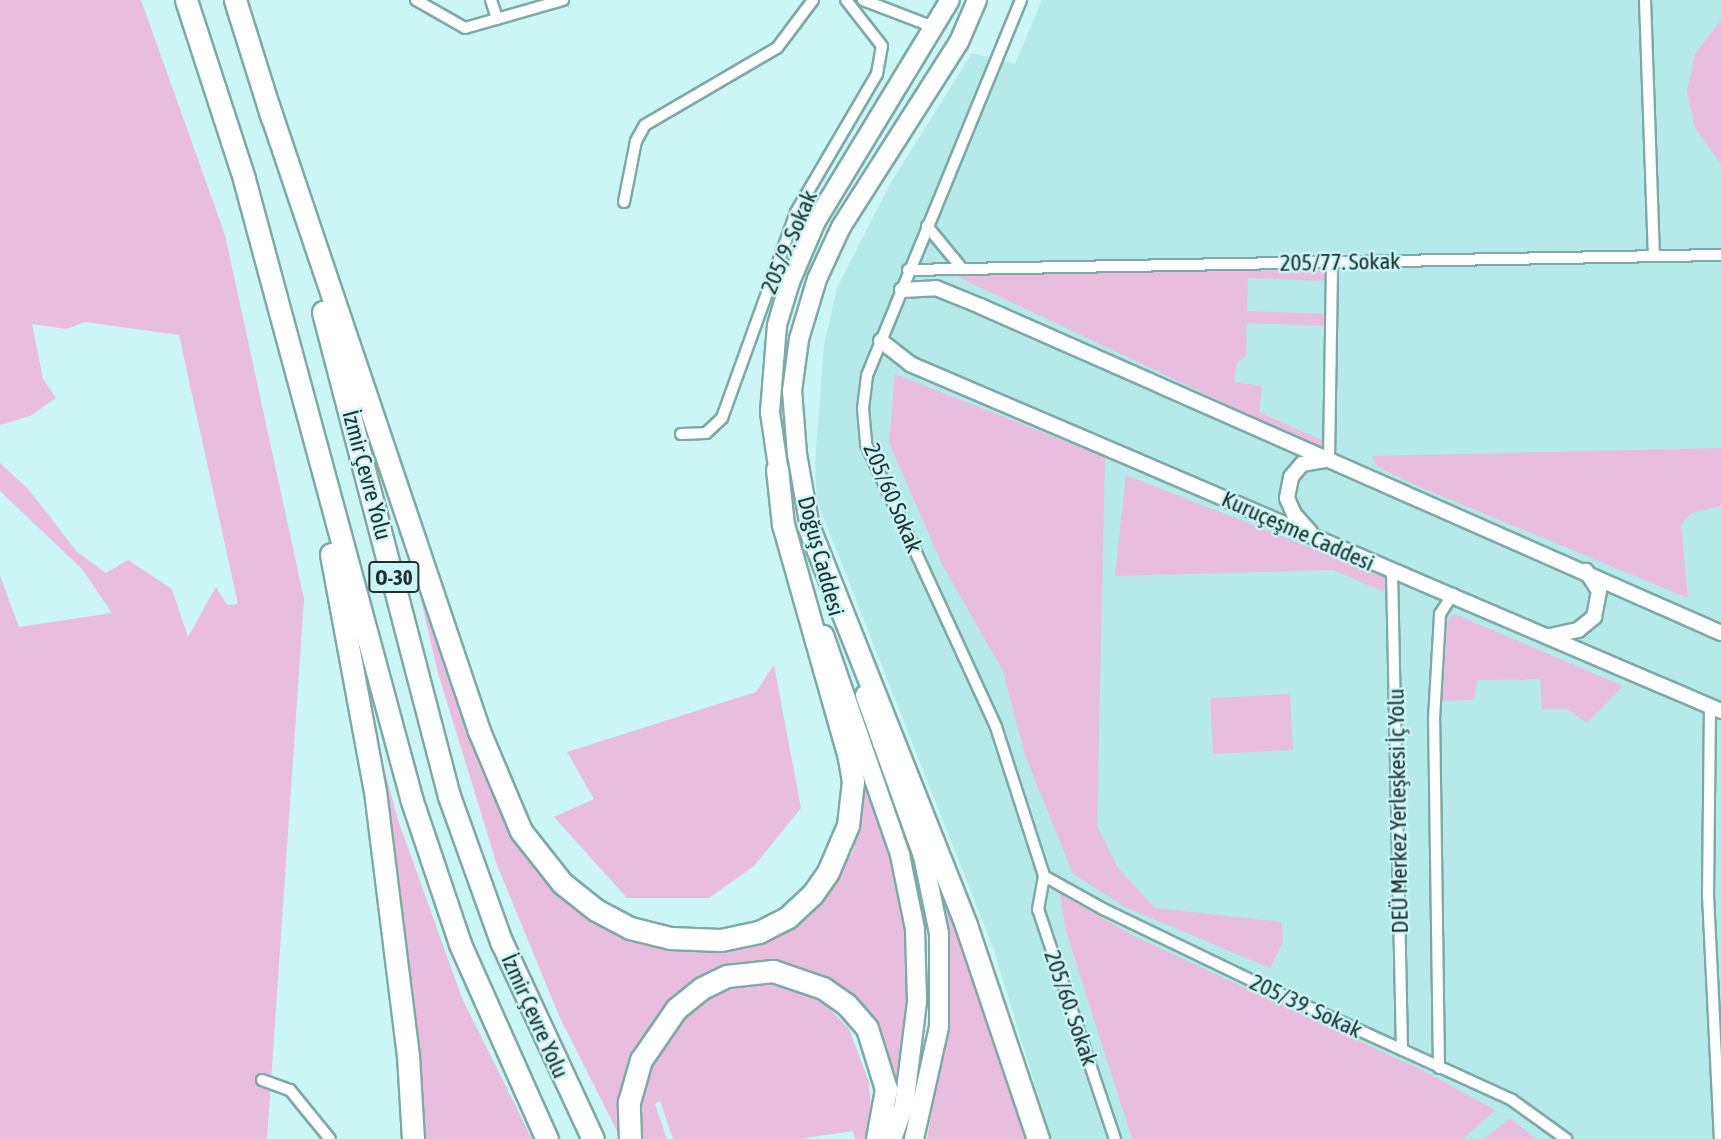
<!DOCTYPE html>
<html>
<head>
<meta charset="utf-8">
<style>
	body { margin:0 }
	#map { position:relative; width:1721px; height:1139px; overflow:hidden; background:#cbf6f4; font-family:"Asap Condensed",sans-serif }
	div>[style] { position:absolute }
	.built>* { inset:0; background:#b5eae8 }
	.green>* { inset:0; background:#e8bddd; transform-origin:0 0 }
	.roads { filter:drop-shadow(2px 0 #7fa9a7) drop-shadow(-2px 0 #7fa9a7) drop-shadow(0 2px #7fa9a7) drop-shadow(0 -2px #7fa9a7) }
	.minor>* { height:10px; margin:-5px; padding:0 5px; transform-origin:5px; border-radius:5px; background:#fff }
	.tertiary>* { height:14px; margin:-7px; padding:0 7px; transform-origin:7px; border-radius:7px; background:#fff }
	.primary>* { height:18px; margin:-9px; padding:0 9px; transform-origin:9px; border-radius:9px; background:#fff }
	.motorway>* { height:21px; margin:-10.5px; padding:0 10.5px; transform-origin:10.5px; border-radius:10.5px; background:#fff }
	span { translate:-50% -50%; white-space:nowrap; text-align:center; line-height:1.15; -webkit-text-stroke:5px #cbf6f4; paint-order:stroke }
	.shield-label span { padding:2px 5px; background:#cbf6f4; border:2px solid; border-radius:5px; -webkit-text-stroke-width:0 }
	.shield-label { font-size:21px; color:#1e2f2e; font-weight:700 }
	.street-label { font-size:23px; color:#1e2f2e }
</style>
</head>
<body>
<div id="map">
	<div class="built">
		<div style="clip-path:polygon(1042px 0,1721px 0,1721px 1139px,1051px 1139px,994px 950px,817px 501px,815px 464px,824px 345px,837px 288px,890px 184px,972px 53px,1015px 64px)"></div>
	</div>
	<div class="green">
		<div style="clip-path:polygon(0 0,141px 0,225px 235px,304px 599px,267px 1139px,0 1139px,0 576px,19px 627px,112px 613px,82px 569px,0 491px,0 463px,29px 490px,77px 552px,106px 573px,128px 560px,172px 589px,188px 637px,216px 587px,227px 605px,238px 604px,179px 335px,85px 322px,66px 329px,32px 324px,43px 379px,56px 398px,30px 416px,0 425px)"></div>
		<div style="clip-path:polygon(1721px 20px,1721px 164px,1695px 128px,1687px 91px,1695px 54px)"></div>
		<div style="clip-path:polygon(1328px 270px,1328px 281px,1248px 278px,1247px 311px,1326px 314px,1326px 326px,1247px 323px,1246px 356px,1237px 362px,1234px 382px,1262px 386px,1259px 412px,1324px 441px,1324px 450px,952px 274px)"></div>
		<div style="clip-path:polygon(895px 374px,1105px 457px,1097px 826px,1118px 868px,1155px 908px,1281px 922px,1283px 942px,1270px 968px,1125px 907px,1073px 874px,1025px 755px,1003px 671px,942px 564px,889px 443px)"></div>
		<div style="clip-path:polygon(1721px 448px,1721px 506px,1691px 513px,1681px 525px,1688px 598px,1415px 485px,1378px 467px,1372px 456px)"></div>
		<div style="clip-path:polygon(1126px 475px,1387px 578px,1384px 592px,1333px 570px,1115px 576px)"></div>
		<div style="clip-path:polygon(399px 506px,498px 801px,625px 934px,782px 930px,825px 896px,853px 852px,862px 811px,862px 761px,907px 906px,908px 1016px,903px 1081px,895px 1103px,883px 1044px,866px 1013px,745px 966px,666px 1011px,621px 1139px,560px 1018px,497px 865px,438px 673px)"></div>
		<div style="clip-path:polygon(1455px 614px,1623px 686px,1587px 723px,1567px 709px,1542px 709px,1540px 679px,1477px 680px,1474px 700px,1442px 701px,1448px 619px)"></div>
		<div style="clip-path:polygon(774px 665px,801px 808px,754px 866px,709px 898px,627px 898px,554px 817px,594px 799px,567px 752px,756px 692px)"></div>
		<div style="left:1290px;top:694px;width:56px;height:80px;rotate:87deg"></div>
		<div style="clip-path:polygon(374px 731px,398px 820px,462px 998px,532px 1139px,424px 1139px,419px 1053px)"></div>
		<div style="clip-path:polygon(931px 857px,1032px 1139px,927px 1139px,947px 1025px)"></div>
		<div style="clip-path:polygon(1060px 894px,1134px 936px,1428px 1073px,1495px 1110px,1463px 1139px,1132px 1139px,1066px 931px)"></div>
		<div style="clip-path:polygon(759px 983px,800px 990px,825px 1004px,849px 1029px,869px 1082px,871px 1116px,866px 1139px,855px 1139px,853px 1131px,799px 1139px,673px 1139px,660px 1101px,655px 1104px,667px 1139px,638px 1139px,639px 1102px,649px 1069px,666px 1043px,689px 1012px,718px 993px)"></div>
		<div style="clip-path:polygon(1510px 1118px,1536px 1139px,1484px 1139px)"></div>
	</div>
	<div class="roads">
		<div class="minor">
			<div style="left:416px;top:0;width:56px;rotate:29.7deg"></div>
			<div style="left:465px;top:28px;width:102px;rotate:-15.9deg"></div>
			<div style="left:491px;top:0;width:20px;rotate:72deg"></div>
			<div style="left:863px;top:0;width:78px;rotate:21deg"></div>
			<div style="left:1021px;top:0;width:406px;rotate:112.3deg"></div>
			<div style="left:867px;top:376px;width:32px;rotate:97deg"></div>
			<div style="left:863px;top:408px;width:36px;rotate:85deg"></div>
			<div style="left:866px;top:444px;width:311px;rotate:65.3deg"></div>
			<div style="left:996px;top:727px;width:157px;rotate:72.1deg"></div>
			<div style="left:1044px;top:876px;width:34px;rotate:100deg"></div>
			<div style="left:1038px;top:909px;width:243px;rotate:71.5deg"></div>
			<div style="left:1645px;top:0;width:256px;rotate:88deg"></div>
			<div style="left:624px;top:202px;width:62px;rotate:-78.9deg"></div>
			<div style="left:636px;top:141px;width:18px;rotate:-61deg"></div>
			<div style="left:645px;top:125px;width:153px;rotate:-30.3deg"></div>
			<div style="left:777px;top:48px;width:60px;rotate:-53.1deg"></div>
			<div style="left:927px;top:226px;width:52px;rotate:50.5deg"></div>
			<div style="left:908px;top:270px;width:813px;rotate:-1.06deg"></div>
			<div style="left:681px;top:434px;width:25px;rotate:-2deg"></div>
			<div style="left:706px;top:433px;width:22px;rotate:-43deg"></div>
			<div style="left:722px;top:418px;width:219px;rotate:-70.2deg"></div>
			<div style="left:796px;top:212px;width:160px;rotate:-59.6deg"></div>
			<div style="left:877px;top:74px;width:28px;rotate:-80deg"></div>
			<div style="left:882px;top:46px;width:58px;rotate:-128deg"></div>
			<div style="left:1329px;top:459px;width:196px;rotate:-89.1deg"></div>
			<div style="left:1392px;top:572px;width:478px;rotate:88.8deg"></div>
			<div style="left:1710px;top:706px;width:189px;rotate:90.6deg"></div>
			<div style="left:1708px;top:895px;width:244px;rotate:87.2deg"></div>
			<div style="left:1044px;top:876px;width:68px;rotate:29.2deg"></div>
			<div style="left:1103px;top:909px;width:187px;rotate:25.7deg"></div>
			<div style="left:1271px;top:990px;width:265px;rotate:24.5deg"></div>
			<div style="left:1512px;top:1100px;width:67px;rotate:35.8deg"></div>
			<div style="left:1439px;top:1068px;width:349px;rotate:-90.8deg"></div>
			<div style="left:1434px;top:719px;width:105px;rotate:-86.7deg"></div>
			<div style="left:1440px;top:614px;width:24px;rotate:-57deg"></div>
			<div style="left:262px;top:1080px;width:30px;rotate:20deg"></div>
			<div style="left:290px;top:1090px;width:63px;rotate:50.8deg"></div>
		</div>
		<div class="tertiary">
			<div style="left:902px;top:290px;width:34px;rotate:-3deg"></div>
			<div style="left:936px;top:288px;width:48px;rotate:22.2deg"></div>
			<div style="left:980px;top:306px;width:810px;rotate:23.81deg"></div>
			<div style="left:881px;top:341px;width:37px;rotate:38deg"></div>
			<div style="left:910px;top:364px;width:882px;rotate:23.16deg"></div>
			<div style="left:1310px;top:532px;width:24px;rotate:-132deg"></div>
			<div style="left:1294px;top:514px;width:17px;rotate:-114deg"></div>
			<div style="left:1287px;top:498px;width:21px;rotate:-79deg"></div>
			<div style="left:1291px;top:477px;width:17px;rotate:-50deg"></div>
			<div style="left:1302px;top:464px;width:27px;rotate:-10deg"></div>
			<div style="left:1550px;top:636px;width:29px;rotate:-12deg"></div>
			<div style="left:1578px;top:630px;width:21px;rotate:-39deg"></div>
			<div style="left:1594px;top:617px;width:26px;rotate:-79deg"></div>
			<div style="left:1599px;top:591px;width:24px;rotate:-123deg"></div>
		</div>
		<div class="primary">
			<div style="left:780px;top:480px;width:69px;rotate:-98.4deg"></div>
			<div style="left:770px;top:412px;width:87px;rotate:-85.4deg"></div>
			<div style="left:777px;top:325px;width:45px;rotate:-73.2deg"></div>
			<div style="left:790px;top:282px;width:66px;rotate:-66.9deg"></div>
			<div style="left:816px;top:221px;width:258px;rotate:-58.8deg"></div>
			<div style="left:812px;top:539px;width:86px;rotate:-100deg"></div>
			<div style="left:797px;top:454px;width:63px;rotate:-94.5deg"></div>
			<div style="left:792px;top:391px;width:52px;rotate:-82.3deg"></div>
			<div style="left:799px;top:339px;width:63px;rotate:-73.3deg"></div>
			<div style="left:817px;top:279px;width:57px;rotate:-65.2deg"></div>
			<div style="left:841px;top:227px;width:219px;rotate:-57.5deg"></div>
			<div style="left:959px;top:42px;width:46px;rotate:-66.8deg"></div>
			<div style="left:824px;top:635px;width:233px;rotate:70.9deg"></div>
			<div style="left:900px;top:855px;width:76px;rotate:78.5deg"></div>
			<div style="left:915px;top:929px;width:73px;rotate:88.4deg"></div>
			<div style="left:917px;top:1002px;width:105px;rotate:97.1deg"></div>
			<div style="left:904px;top:1106px;width:35px;rotate:110deg"></div>
			<div style="left:865px;top:695px;width:171px;rotate:70.2deg"></div>
			<div style="left:923px;top:856px;width:79px;rotate:78.3deg"></div>
			<div style="left:939px;top:933px;width:94px;rotate:90deg"></div>
			<div style="left:939px;top:1027px;width:115px;rotate:102.6deg"></div>
		</div>
		<div class="motorway">
			<div style="left:186px;top:0;width:188px;rotate:72deg"></div>
			<div style="left:244px;top:179px;width:644px;rotate:74.89deg"></div>
			<div style="left:412px;top:801px;width:151px;rotate:71.4deg"></div>
			<div style="left:460px;top:944px;width:214px;rotate:66deg"></div>
			<div style="left:235px;top:0;width:124px;rotate:72.6deg"></div>
			<div style="left:268px;top:105px;width:661px;rotate:71.37deg"></div>
			<div style="left:479px;top:731px;width:108px;rotate:67.2deg"></div>
			<div style="left:521px;top:831px;width:66px;rotate:51.7deg"></div>
			<div style="left:562px;top:883px;width:43px;rotate:38.5deg"></div>
			<div style="left:596px;top:910px;width:38px;rotate:28deg"></div>
			<div style="left:630px;top:928px;width:41px;rotate:14deg"></div>
			<div style="left:670px;top:938px;width:51px;rotate:2.2deg"></div>
			<div style="left:721px;top:940px;width:39px;rotate:-12deg"></div>
			<div style="left:759px;top:932px;width:33px;rotate:-27deg"></div>
			<div style="left:788px;top:917px;width:33px;rotate:-43deg"></div>
			<div style="left:812px;top:895px;width:28px;rotate:-55deg"></div>
			<div style="left:828px;top:872px;width:51px;rotate:-66.9deg"></div>
			<div style="left:848px;top:825px;width:44px;rotate:-83.5deg"></div>
			<div style="left:853px;top:781px;width:27px;rotate:-100deg"></div>
			<div style="left:848px;top:754px;width:238px;rotate:-105.8deg"></div>
			<div style="left:783px;top:525px;width:56px;rotate:-96.1deg"></div>
			<div style="left:323px;top:312px;width:500px;rotate:75.41deg"></div>
			<div style="left:449px;top:796px;width:154px;rotate:70.3deg"></div>
			<div style="left:501px;top:941px;width:218px;rotate:65.1deg"></div>
			<div style="left:809px;top:528px;width:427px;rotate:68.4deg"></div>
			<div style="left:966px;top:925px;width:226px;rotate:71.4deg"></div>
			<div style="left:331px;top:554px;width:241px;rotate:79.5deg"></div>
			<div style="left:375px;top:791px;width:266px;rotate:82.9deg"></div>
			<div style="left:408px;top:1055px;width:84px;rotate:86.6deg"></div>
			<div style="left:630px;top:1139px;width:37px;rotate:-92deg"></div>
			<div style="left:629px;top:1102px;width:44px;rotate:-74.1deg"></div>
			<div style="left:641px;top:1060px;width:62px;rotate:-55.5deg"></div>
			<div style="left:676px;top:1009px;width:33px;rotate:-39deg"></div>
			<div style="left:702px;top:988px;width:28px;rotate:-26deg"></div>
			<div style="left:727px;top:976px;width:46px;rotate:-6.2deg"></div>
			<div style="left:773px;top:971px;width:53px;rotate:18.8deg"></div>
			<div style="left:823px;top:988px;width:29px;rotate:35deg"></div>
			<div style="left:847px;top:1005px;width:30px;rotate:49deg"></div>
			<div style="left:867px;top:1028px;width:64px;rotate:72.7deg"></div>
			<div style="left:886px;top:1089px;width:51px;rotate:100.2deg"></div>
		</div>
	</div>
	<div class="shield-label">
		<span style="left:394px;top:577px">O-30</span>
	</div>
	<div class="street-label">
		<span style="left:789px;top:242px;rotate:-67deg">205/9. Sokak</span>
		<span style="left:1340px;top:262px;rotate:-1deg">205/77. Sokak</span>
		<span style="left:367px;top:475px;rotate:75deg">İzmir Çevre Yolu</span>
		<span style="left:893px;top:498px;rotate:67deg">205/60 Sokak</span>
		<span style="left:1298px;top:531px;rotate:24deg">Kuruçeşme Caddesi</span>
		<span style="left:821px;top:556px;rotate:75deg">Doğuş Caddesi</span>
		<span style="left:1398px;top:811px;rotate:-91deg">DEÜ Merkez Yerleşkesi İç Yolu</span>
		<span style="left:1306px;top:1006px;rotate:25deg">205/39. Sokak</span>
		<span style="left:1071px;top:1008px;rotate:71deg">205/60. Sokak</span>
		<span style="left:535px;top:1016px;rotate:66deg">İzmir Çevre Yolu</span>
	</div>
</div>
</body>
</html>
